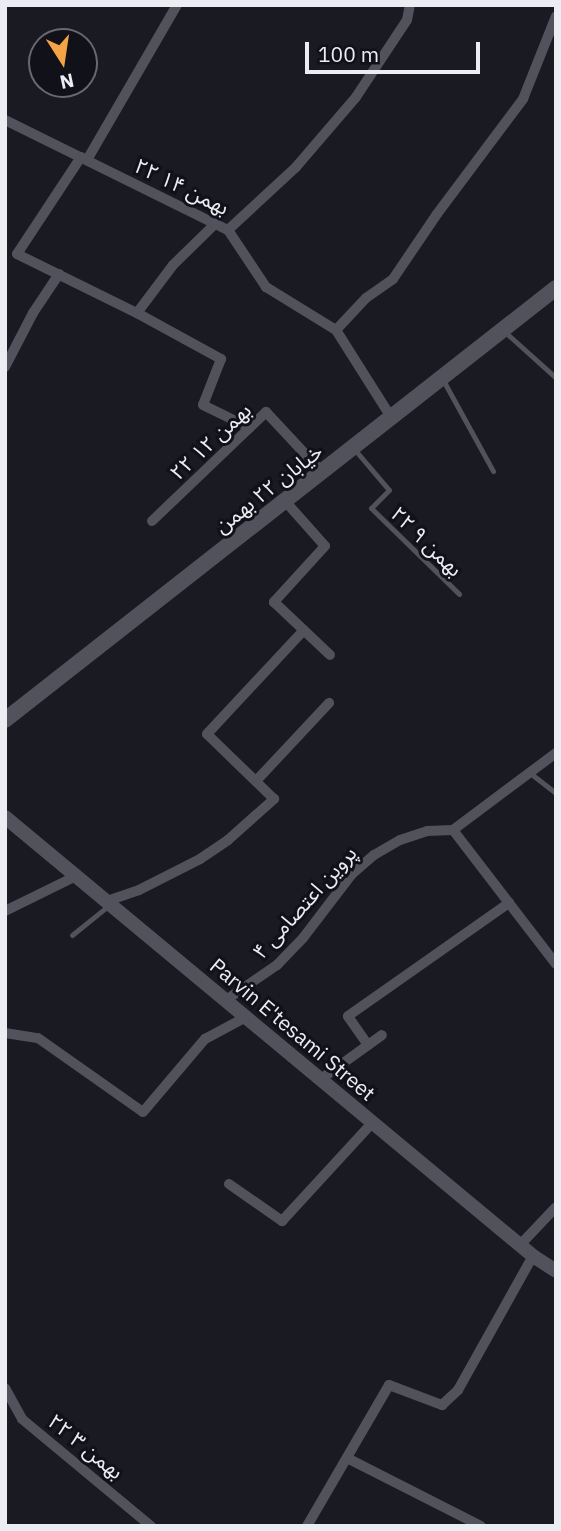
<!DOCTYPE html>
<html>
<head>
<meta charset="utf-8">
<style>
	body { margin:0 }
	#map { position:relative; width:561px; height:1531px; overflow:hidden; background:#191a22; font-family:"IBM Plex Sans","Noto Sans Arabic",sans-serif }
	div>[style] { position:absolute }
	.service>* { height:5px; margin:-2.5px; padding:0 2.5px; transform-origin:2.5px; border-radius:2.5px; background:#51525c }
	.minor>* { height:10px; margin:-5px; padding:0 5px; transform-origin:5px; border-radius:5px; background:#51525c }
	.tertiary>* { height:14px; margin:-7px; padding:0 7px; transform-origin:7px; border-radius:7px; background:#51525c }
	.secondary>* { height:16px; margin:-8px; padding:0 8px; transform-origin:8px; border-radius:8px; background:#51525c }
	span { translate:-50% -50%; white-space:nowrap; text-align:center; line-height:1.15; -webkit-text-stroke:6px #101119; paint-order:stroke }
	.street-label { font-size:21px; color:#ecedf3 }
	.frame { position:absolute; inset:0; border:7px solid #ecedf3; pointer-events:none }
	.north { position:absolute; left:28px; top:28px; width:70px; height:70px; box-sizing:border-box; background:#101119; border:2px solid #686970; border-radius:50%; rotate:168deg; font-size:19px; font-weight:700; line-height:28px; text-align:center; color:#ecedf3 }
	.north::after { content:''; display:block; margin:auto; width:24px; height:32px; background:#f4a444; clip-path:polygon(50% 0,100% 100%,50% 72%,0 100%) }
	.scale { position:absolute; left:305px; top:42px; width:175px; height:32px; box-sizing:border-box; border:4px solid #ecedf3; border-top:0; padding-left:9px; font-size:21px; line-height:24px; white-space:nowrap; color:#ecedf3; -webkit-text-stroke:5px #101119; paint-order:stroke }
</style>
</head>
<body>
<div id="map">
	<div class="service">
		<div style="left:505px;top:332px;width:69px;rotate:42deg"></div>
		<div style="left:443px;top:380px;width:104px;rotate:61.2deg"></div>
		<div style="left:355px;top:450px;width:52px;rotate:49.6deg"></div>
		<div style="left:389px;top:490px;width:25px;rotate:135deg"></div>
		<div style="left:371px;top:508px;width:123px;rotate:44.3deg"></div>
		<div style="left:530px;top:773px;width:33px;rotate:38deg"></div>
		<div style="left:72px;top:935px;width:46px;rotate:-38.9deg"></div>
	</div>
	<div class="minor">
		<div style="left:5px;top:120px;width:249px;rotate:26.3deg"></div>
		<div style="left:228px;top:230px;width:69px;rotate:56.3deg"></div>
		<div style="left:266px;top:287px;width:82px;rotate:31.6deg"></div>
		<div style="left:336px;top:330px;width:103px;rotate:57.7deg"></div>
		<div style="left:81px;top:157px;width:116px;rotate:123.4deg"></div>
		<div style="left:17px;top:254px;width:134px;rotate:26.2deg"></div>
		<div style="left:137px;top:313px;width:96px;rotate:28.7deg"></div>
		<div style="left:221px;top:359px;width:49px;rotate:111.4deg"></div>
		<div style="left:203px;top:405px;width:52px;rotate:26.1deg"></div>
		<div style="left:87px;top:160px;width:179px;rotate:-59.9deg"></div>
		<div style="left:228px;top:230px;width:93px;rotate:-42.8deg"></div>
		<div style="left:296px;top:167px;width:92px;rotate:-49.4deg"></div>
		<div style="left:356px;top:97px;width:92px;rotate:-56.5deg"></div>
		<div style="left:407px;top:20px;width:15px;rotate:-79deg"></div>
		<div style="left:137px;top:313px;width:60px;rotate:-53.1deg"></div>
		<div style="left:173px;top:265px;width:59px;rotate:-44.3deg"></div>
		<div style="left:336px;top:330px;width:44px;rotate:-46.8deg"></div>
		<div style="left:366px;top:298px;width:33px;rotate:-35deg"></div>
		<div style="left:393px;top:279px;width:78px;rotate:-55.9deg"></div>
		<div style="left:437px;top:214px;width:144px;rotate:-53.2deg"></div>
		<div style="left:523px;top:99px;width:89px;rotate:-68.3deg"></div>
		<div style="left:5px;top:367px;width:61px;rotate:-62.6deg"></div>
		<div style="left:33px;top:313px;width:47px;rotate:-56.3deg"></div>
		<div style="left:285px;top:501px;width:60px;rotate:48.4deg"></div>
		<div style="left:325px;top:546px;width:76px;rotate:132.3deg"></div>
		<div style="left:274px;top:602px;width:77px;rotate:43.4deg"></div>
		<div style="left:152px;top:521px;width:158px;rotate:-43.7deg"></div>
		<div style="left:266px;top:412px;width:82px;rotate:47deg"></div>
		<div style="left:256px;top:781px;width:107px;rotate:-46.9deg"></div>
		<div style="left:453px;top:830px;width:169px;rotate:52.5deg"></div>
		<div style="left:107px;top:901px;width:34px;rotate:-19deg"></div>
		<div style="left:139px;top:890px;width:68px;rotate:-26.9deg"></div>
		<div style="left:200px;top:859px;width:34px;rotate:-34deg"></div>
		<div style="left:228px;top:840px;width:62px;rotate:-41.7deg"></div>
		<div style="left:274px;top:799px;width:93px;rotate:-135.9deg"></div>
		<div style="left:207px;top:734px;width:142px;rotate:-47deg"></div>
		<div style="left:5px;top:911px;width:79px;rotate:-26.2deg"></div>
		<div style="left:226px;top:1000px;width:62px;rotate:-34.5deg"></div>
		<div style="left:277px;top:965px;width:37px;rotate:-46deg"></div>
		<div style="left:303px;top:938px;width:81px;rotate:-52.6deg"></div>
		<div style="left:352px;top:874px;width:29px;rotate:-41deg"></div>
		<div style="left:374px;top:855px;width:30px;rotate:-30deg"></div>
		<div style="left:400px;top:840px;width:28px;rotate:-18deg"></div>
		<div style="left:427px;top:831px;width:26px;rotate:-2deg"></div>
		<div style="left:453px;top:830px;width:129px;rotate:-36.8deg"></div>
		<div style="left:5px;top:1033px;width:33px;rotate:9deg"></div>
		<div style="left:38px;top:1038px;width:128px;rotate:35.2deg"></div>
		<div style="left:143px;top:1112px;width:96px;rotate:-49.7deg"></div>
		<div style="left:205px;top:1039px;width:47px;rotate:-28.2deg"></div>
		<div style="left:368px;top:1045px;width:35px;rotate:-125deg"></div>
		<div style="left:348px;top:1016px;width:197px;rotate:-35.1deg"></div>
		<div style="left:321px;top:1079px;width:75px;rotate:-35.8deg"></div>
		<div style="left:229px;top:1184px;width:65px;rotate:34.9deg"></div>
		<div style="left:282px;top:1221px;width:134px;rotate:-47.4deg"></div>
		<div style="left:520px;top:1245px;width:52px;rotate:-46.5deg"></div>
		<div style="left:5px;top:1388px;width:35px;rotate:61deg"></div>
		<div style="left:22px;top:1419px;width:168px;rotate:39.7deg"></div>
		<div style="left:347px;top:1458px;width:150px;rotate:26.9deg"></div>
		<div style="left:307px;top:1526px;width:163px;rotate:-59.8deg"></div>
		<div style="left:389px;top:1385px;width:57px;rotate:20.7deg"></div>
		<div style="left:442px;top:1405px;width:22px;rotate:-43deg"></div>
		<div style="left:458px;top:1390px;width:154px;rotate:-60.8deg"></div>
	</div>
	<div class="tertiary">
		<div style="left:5px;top:817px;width:687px;rotate:39.74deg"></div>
		<div style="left:533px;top:1256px;width:27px;rotate:33deg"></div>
	</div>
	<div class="secondary">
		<div style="left:5px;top:720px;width:700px;rotate:-38.1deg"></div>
	</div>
	<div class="street-label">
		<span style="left:182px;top:186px;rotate:26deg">۲۲ بهمن ۱۴</span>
		<span style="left:210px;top:441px;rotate:-43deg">۲۲ بهمن ۱۲</span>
		<span style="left:268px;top:488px;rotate:-38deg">خیابان ۲۲ بهمن</span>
		<span style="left:427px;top:541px;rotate:44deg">۲۲ بهمن ۹</span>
		<span style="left:304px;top:902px;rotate:-48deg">پروین اعتصامی ۴</span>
		<span style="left:293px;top:1029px;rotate:40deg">Parvin E'tesami Street</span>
		<span style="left:86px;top:1446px;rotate:39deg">۲۲ بهمن ۳</span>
	</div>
	<div class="frame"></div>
	<div class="north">N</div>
	<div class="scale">100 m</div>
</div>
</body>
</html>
